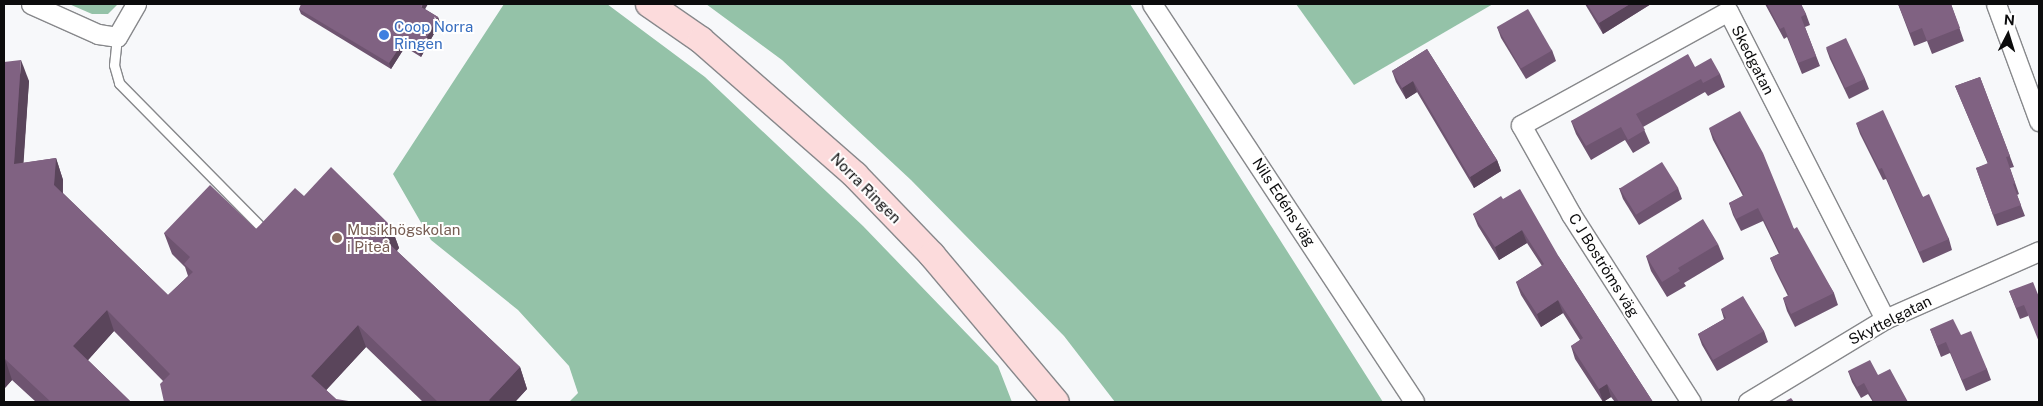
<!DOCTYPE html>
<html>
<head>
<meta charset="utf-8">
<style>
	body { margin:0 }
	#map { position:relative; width:2043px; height:406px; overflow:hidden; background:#f7f8fa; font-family:"Public Sans",sans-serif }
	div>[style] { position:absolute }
	.forest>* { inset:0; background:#94c2a8 }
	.roads { filter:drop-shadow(1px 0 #87888b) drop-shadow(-1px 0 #87888b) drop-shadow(0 1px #87888b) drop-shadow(0 -1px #87888b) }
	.lane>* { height:9px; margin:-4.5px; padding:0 4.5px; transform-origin:4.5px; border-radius:4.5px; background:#fff }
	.street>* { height:19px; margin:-9.5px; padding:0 9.5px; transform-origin:9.5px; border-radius:9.5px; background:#fff }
	.secondary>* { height:26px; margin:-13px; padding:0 13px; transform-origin:13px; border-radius:13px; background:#fcdbdc }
	.wall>* { inset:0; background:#6e5470 }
	.shaded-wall>* { inset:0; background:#5a455b }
	.building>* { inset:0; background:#806282; transform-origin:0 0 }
	.dots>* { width:14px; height:14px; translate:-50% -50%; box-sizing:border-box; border:2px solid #fff; border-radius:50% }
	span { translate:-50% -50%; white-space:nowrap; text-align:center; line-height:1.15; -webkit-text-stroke:4px #fff; paint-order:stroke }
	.shop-label { font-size:15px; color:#366cbe }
	.left { translate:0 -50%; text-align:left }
	.street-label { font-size:15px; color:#0c0c0d }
	.education-label { font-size:15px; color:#785e54 }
	.frame { position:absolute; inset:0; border:5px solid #0c0c0d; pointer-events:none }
	.north { position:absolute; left:1983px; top:10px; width:50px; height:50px; -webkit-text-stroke:4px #fff; paint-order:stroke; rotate:5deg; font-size:14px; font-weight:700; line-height:20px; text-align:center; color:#0c0c0d }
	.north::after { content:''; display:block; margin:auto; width:18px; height:22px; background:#0c0c0d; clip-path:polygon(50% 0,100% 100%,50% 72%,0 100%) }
</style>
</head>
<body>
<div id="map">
	<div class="forest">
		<div style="clip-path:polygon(69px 4px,118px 4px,108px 14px,92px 14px)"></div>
		<div style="clip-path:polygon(504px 4px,607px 4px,705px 77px,863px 226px,998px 366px,1012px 402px,569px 402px,578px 393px,569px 366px,518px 310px,431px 240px,393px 174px)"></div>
		<div style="clip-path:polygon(706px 4px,1130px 4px,1383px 402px,1115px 402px,1064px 336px,911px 180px,782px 60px)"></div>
		<div style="clip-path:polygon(1296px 4px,1493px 4px,1354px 85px)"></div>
	</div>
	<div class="roads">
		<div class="lane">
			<div style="left:117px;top:37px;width:28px;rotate:96deg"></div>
			<div style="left:114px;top:65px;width:19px;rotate:74deg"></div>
			<div style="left:119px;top:83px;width:211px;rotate:45.4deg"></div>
		</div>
		<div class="street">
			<div style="left:31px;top:4px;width:73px;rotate:24.1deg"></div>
			<div style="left:98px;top:34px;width:19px;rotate:9deg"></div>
			<div style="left:117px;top:37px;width:38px;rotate:-60deg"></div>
			<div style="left:1152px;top:4px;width:476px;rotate:56.6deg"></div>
			<div style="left:1996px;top:4px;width:125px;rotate:69.8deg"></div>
			<div style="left:1691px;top:402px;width:223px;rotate:-122.6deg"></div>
			<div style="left:1571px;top:214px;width:102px;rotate:-119.3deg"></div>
			<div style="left:1521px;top:125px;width:236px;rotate:-28.8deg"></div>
			<div style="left:1728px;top:11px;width:346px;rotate:63deg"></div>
			<div style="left:1748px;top:402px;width:160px;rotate:-31.2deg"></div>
			<div style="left:1885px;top:319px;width:168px;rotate:-23.8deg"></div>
		</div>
		<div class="secondary">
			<div style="left:649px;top:4px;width:63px;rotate:34.7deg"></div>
			<div style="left:701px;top:40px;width:205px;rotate:41.2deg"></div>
			<div style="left:855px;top:175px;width:111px;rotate:46.1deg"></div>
			<div style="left:932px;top:255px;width:192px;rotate:49.9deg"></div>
		</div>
	</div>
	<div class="wall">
		<div style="clip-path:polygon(1585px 4px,1651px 4px,1603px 34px)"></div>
		<div style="clip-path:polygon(1765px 4px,1801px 4px,1806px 14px,1810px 25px,1805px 27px,1820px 66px,1802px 74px,1787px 37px,1784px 39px)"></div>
		<div style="clip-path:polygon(1898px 4px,1951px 4px,1964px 41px,1932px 54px,1927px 41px,1914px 46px)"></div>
		<div style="clip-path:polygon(299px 9px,425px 9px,438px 17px,440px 23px,421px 57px,405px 47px,391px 69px,301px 14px)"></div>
		<div style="clip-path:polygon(1497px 27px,1552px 50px,1556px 61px,1526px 79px,1501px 38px)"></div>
		<div style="clip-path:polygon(1826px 48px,1865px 79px,1869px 89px,1849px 99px,1830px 59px)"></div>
		<div style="clip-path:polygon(1427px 49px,1497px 160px,1501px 171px,1474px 188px,1417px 92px,1406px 99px,1396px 82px,1392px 71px)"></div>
		<div style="clip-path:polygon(4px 62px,29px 81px,23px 163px,56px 158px,63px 180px,63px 193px,168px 295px,188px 276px,185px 267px,172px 254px,164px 233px,256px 229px,304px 196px,391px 226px,399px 248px,397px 251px,520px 367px,527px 389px,515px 402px,423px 402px,366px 347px,326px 390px,336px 399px,163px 381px,114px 331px,88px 360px,131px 402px,36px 402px,12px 380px,4px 389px)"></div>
		<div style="clip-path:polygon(1695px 67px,1720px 74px,1725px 87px,1708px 96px,1705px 92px,1643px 127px,1650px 143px,1633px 153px,1625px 140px,1591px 160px,1576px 134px,1571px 121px)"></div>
		<div style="clip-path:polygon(1980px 77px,2014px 167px,2010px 168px,2019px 194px,2017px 195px,2025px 216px,1997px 226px,1976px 168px,1988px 164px,1955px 86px)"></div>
		<div style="clip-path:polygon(1856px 123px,1923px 197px,1949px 239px,1952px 250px,1923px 263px,1886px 179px,1883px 180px,1860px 134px)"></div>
		<div style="clip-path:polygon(1709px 128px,1794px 229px,1834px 293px,1838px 305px,1795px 327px,1787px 311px,1783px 298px,1788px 296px,1775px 270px,1770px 258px,1779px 254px,1763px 221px,1741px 231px,1733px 215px,1729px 203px,1743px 196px,1713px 140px)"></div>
		<div style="clip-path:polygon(1619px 188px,1678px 188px,1682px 199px,1639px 225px,1623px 199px)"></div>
		<div style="clip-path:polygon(1503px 199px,1559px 257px,1653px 402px,1615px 402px,1611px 397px,1603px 402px,1575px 359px,1571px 346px,1580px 340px,1563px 313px,1541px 327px,1521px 295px,1516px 282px,1542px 266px,1527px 243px,1499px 260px,1478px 226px,1473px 214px)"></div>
		<div style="clip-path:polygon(1718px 244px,1724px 259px,1684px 283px,1686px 286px,1667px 297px,1651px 271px,1646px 256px)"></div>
		<div style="clip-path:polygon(2009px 291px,2039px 297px,2028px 316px,2020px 319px)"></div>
		<div style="clip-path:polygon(1721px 309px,1764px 331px,1768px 342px,1717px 371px,1702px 345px,1698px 334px,1724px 319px)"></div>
		<div style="clip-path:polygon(1930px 329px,1961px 335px,1987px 369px,1991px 380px,1966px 391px,1950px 353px,1941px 357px)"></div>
		<div style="clip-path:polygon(1848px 371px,1878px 375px,1908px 402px,1873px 402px,1868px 394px,1861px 398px,1852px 382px)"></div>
	</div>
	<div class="shaded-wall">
		<div style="clip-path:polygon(423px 4px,428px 4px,423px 13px,421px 7px)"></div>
		<div style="clip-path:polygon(1630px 4px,1651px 4px,1603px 34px,1599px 23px)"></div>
		<div style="clip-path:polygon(438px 17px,440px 23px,421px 57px,419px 51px)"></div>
		<div style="clip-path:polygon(403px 42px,405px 47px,391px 69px,389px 63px)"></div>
		<div style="clip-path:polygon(21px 60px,29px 81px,22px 186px,14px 164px)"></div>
		<div style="clip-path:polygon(1413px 81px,1417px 92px,1406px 99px,1402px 88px)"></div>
		<div style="clip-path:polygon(56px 158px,63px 180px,62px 206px,54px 185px)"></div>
		<div style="clip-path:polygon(1497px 160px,1501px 171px,1474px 188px,1470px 177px)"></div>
		<div style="clip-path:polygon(391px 226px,399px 248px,390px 258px,382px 237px)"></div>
		<div style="clip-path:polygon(1522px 230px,1527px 243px,1499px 260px,1495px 247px)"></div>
		<div style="clip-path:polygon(1558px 300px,1563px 313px,1541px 327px,1537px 314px)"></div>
		<div style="clip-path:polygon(107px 310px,114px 331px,81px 368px,73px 346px)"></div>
		<div style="clip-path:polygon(358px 325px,366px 347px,319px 398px,311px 376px)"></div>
		<div style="clip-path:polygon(5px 359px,12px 380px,4px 389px,4px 360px)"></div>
		<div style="clip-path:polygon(520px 367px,527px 389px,515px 402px,489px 402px,489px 400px)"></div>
		<div style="clip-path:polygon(1607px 384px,1611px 397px,1603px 402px,1599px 389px)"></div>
	</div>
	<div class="building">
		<div style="clip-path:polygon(301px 4px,423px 4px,421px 7px,438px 17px,419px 51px,403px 42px,389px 63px,299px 9px)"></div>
		<div style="clip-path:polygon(1587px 4px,1630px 4px,1599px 23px)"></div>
		<div style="clip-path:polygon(1767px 4px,1801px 4px,1806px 14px,1801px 17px,1816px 56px,1798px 63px,1784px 27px,1780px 29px)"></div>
		<div style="clip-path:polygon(1898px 4px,1951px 4px,1960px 28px,1927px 41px,1922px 28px,1910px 33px)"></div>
		<div style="left:1528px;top:9px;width:48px;height:36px;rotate:60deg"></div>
		<div style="left:1846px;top:38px;width:45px;height:22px;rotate:65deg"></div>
		<div style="clip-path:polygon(1427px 49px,1497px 160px,1470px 177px,1413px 81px,1402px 88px,1392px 71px)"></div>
		<div style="clip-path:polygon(1688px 54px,1695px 67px,1711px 58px,1720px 74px,1703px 83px,1701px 79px,1636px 114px,1645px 130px,1628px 140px,1621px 127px,1586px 146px,1571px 121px)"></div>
		<div style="clip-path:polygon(21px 60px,14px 164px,56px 158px,54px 185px,168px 295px,193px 272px,184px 264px,190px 257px,164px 233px,210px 185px,256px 229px,295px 188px,304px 196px,331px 167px,391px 226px,382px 237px,520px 367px,489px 400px,491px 402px,438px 402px,358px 325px,311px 376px,336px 399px,355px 402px,164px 402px,160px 384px,170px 374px,107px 310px,73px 346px,131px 402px,51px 402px,5px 359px,4px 360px,4px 62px)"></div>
		<div style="clip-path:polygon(1980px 77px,2010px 156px,2006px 157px,2015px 183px,2013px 184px,2021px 205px,1993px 215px,1976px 168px,1988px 163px,1955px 86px)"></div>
		<div style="clip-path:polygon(1883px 110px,1923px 197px,1929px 194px,1949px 239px,1919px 252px,1882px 168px,1879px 169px,1856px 123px)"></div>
		<div style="clip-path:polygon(1740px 111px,1763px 153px,1794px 229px,1797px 227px,1834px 293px,1791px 314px,1783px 298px,1789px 295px,1770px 258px,1780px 253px,1758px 208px,1736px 219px,1729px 203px,1744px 195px,1709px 128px)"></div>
		<div style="left:1662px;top:162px;width:31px;height:50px;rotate:58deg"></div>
		<div style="clip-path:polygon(1520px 189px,1559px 257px,1653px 402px,1619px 402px,1607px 384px,1599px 389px,1571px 346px,1583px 338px,1558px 300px,1537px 314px,1516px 282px,1544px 264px,1522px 230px,1495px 247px,1473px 214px,1501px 196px,1503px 199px)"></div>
		<div style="clip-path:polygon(1703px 219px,1718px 244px,1678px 268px,1680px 271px,1662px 282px,1646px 256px)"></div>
		<div style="clip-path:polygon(2033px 282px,2039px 297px,2039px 342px,2024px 305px,2016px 308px,2009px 291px)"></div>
		<div style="clip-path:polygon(1743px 296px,1764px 331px,1713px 360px,1698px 334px,1726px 318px,1721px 309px)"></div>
		<div style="clip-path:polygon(1953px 319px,1961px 335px,1971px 331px,1987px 369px,1962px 380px,1946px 342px,1937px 346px,1930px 329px)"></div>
		<div style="clip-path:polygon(1870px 360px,1878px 375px,1890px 369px,1908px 402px,1874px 402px,1864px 383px,1857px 387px,1848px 371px)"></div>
		<div style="clip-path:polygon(1791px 398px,1794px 402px,1784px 402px)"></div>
	</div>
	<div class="dots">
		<div style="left:384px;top:35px;background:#3f7fe0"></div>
		<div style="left:337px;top:238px;background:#8d6e63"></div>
	</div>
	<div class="shop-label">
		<span class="left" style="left:394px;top:35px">Coop Norra<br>Ringen</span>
	</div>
	<div class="street-label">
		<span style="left:1753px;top:60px;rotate:63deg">Skedgatan</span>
		<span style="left:866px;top:188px;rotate:45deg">Norra Ringen</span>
		<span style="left:1284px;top:202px;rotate:57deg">Nils Edéns väg</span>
		<span style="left:1604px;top:265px;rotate:58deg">C J Boströms väg</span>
		<span style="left:1890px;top:320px;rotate:-27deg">Skyttelgatan</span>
	</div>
	<div class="education-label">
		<span class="left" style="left:347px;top:238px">Musikhögskolan<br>i Piteå</span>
	</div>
	<div class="frame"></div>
	<div class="north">N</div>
</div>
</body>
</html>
